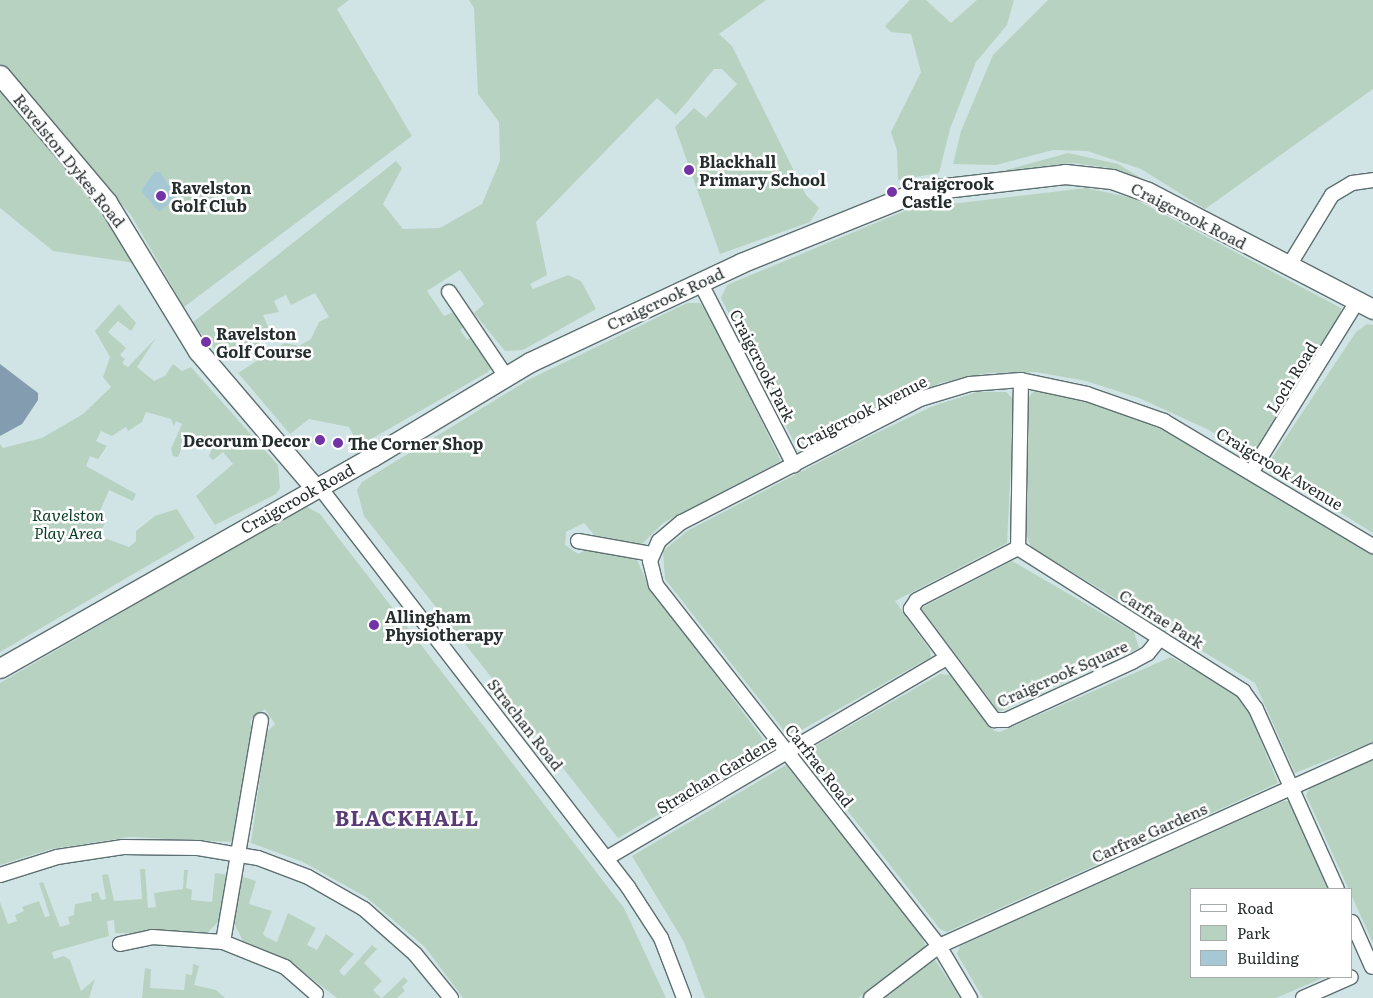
<!DOCTYPE html>
<html>
<head>
<meta charset="utf-8">
<style>
	body { margin:0 }
	#map { position:relative; width:1373px; height:998px; overflow:hidden; background:#d0e4e5; font-family:Literata,serif }
	div>[style] { position:absolute }
	.green>* { inset:0; background:#b8d2c1 }
	.water>* { inset:0; background:#839caf }
	.building>* { inset:0; background:#a6c8d4 }
	.roads { filter:drop-shadow(1px 0 #5d6f70) drop-shadow(-1px 0 #5d6f70) drop-shadow(0 1px #5d6f70) drop-shadow(0 -1px #5d6f70) }
	.street>* { height:14px; margin:-7px; padding:0 7px; transform-origin:7px; border-radius:7px; background:#fff }
	.secondary>* { height:19px; margin:-9.5px; padding:0 9.5px; transform-origin:9.5px; border-radius:9.5px; background:#fff }
	.dots>* { width:14px; height:14px; translate:-50% -50%; box-sizing:border-box; border:2px solid #fff; border-radius:50% }
	span { translate:-50% -50%; white-space:nowrap; text-align:center; line-height:1.15; -webkit-text-stroke:5px #fff; paint-order:stroke }
	.street-label { font-size:16px; color:#252d2d }
	.poi-label { font-size:16px; color:#252d2d; font-weight:700 }
	.left { translate:0 -50%; text-align:left }
	.right { translate:-100% -50%; text-align:right }
	.park-label { font-size:16px; color:#063c23; font-style:italic }
	.district-label { font-size:21px; color:#593b76; font-weight:700; letter-spacing:1px }
	.legend { position:absolute; left:1190px; top:888px; width:162px; height:90px; box-sizing:border-box; background:#fff; border:1px solid #a8abab; margin:0; padding:6px 9px; list-style:none; font-size:15px; color:#252d2d }
	.legend li { display:flex; align-items:center; gap:10px; height:25px }
	.legend b { width:25px; border:1px solid #a8abab }
</style>
</head>
<body>
<div id="map">
	<div class="green">
		<div style="clip-path:polygon(0 0,349px 0,337px 9px,412px 136px,184px 307px,131px 215px,0 65px)"></div>
		<div style="clip-path:polygon(469px 0,766px 0,719px 34px,732px 46px,806px 195px,819px 208px,810px 222px,720px 254px,675px 127px,694px 108px,706px 118px,737px 84px,722px 69px,714px 69px,676px 115px,657px 98px,536px 222px,547px 275px,530px 284px,533px 289px,568px 275px,581px 281px,596px 309px,523px 350px,505px 351px,474px 313px,484px 304px,460px 270px,427px 291px,444px 316px,456px 311px,468px 324px,460px 330px,467px 340px,476px 334px,492px 367px,488px 372px,359px 446px,349px 427px,309px 419px,290px 434px,238px 373px,285px 343px,299px 346px,311px 339px,319px 322px,329px 317px,315px 293px,291px 305px,286px 295px,274px 301px,279px 312px,263px 315px,270px 331px,267px 339px,229px 359px,221px 356px,192px 323px,396px 161px,402px 168px,383px 204px,403px 229px,440px 228px,482px 204px,500px 161px,499px 122px,478px 94px,474px 8px)"></div>
		<div style="clip-path:polygon(910px 0,926px 0,951px 23px,977px 0,1014px 0,1007px 25px,976px 62px,950px 129px,939px 173px,898px 180px,897px 150px,891px 132px,921px 72px,911px 34px,891px 32px,885px 26px)"></div>
		<div style="clip-path:polygon(1048px 0,1373px 0,1373px 89px,1205px 209px,1141px 169px,1087px 151px,1053px 150px,996px 165px,953px 164px,961px 131px,993px 55px)"></div>
		<div style="clip-path:polygon(0 89px,113px 223px,135px 263px,53px 251px,0 208px)"></div>
		<div style="clip-path:polygon(1068px 153px,1118px 164px,1146px 181px,1116px 169px,1073px 163px,1002px 171px)"></div>
		<div style="clip-path:polygon(1086px 188px,1133px 198px,1341px 308px,1341px 316px,1254px 455px,1247px 456px,1209px 430px,1139px 398px,1086px 381px,1036px 372px,988px 373px,940px 383px,805px 450px,797px 448px,721px 298px,727px 285px,909px 209px)"></div>
		<div style="clip-path:polygon(687px 303px,700px 303px,708px 312px,781px 461px,663px 523px,641px 545px,597px 538px,584px 523px,566px 532px,565px 545px,578px 554px,594px 546px,637px 560px,648px 584px,771px 750px,618px 838px,364px 516px,357px 490px,362px 482px,528px 380px)"></div>
		<div style="clip-path:polygon(119px 304px,136px 323px,131px 331px,118px 321px,108px 332px,126px 348px,120px 355px,125px 359px,122px 363px,128px 367px,156px 338px,137px 367px,154px 381px,165px 376px,173px 364px,182px 371px,191px 367px,278px 465px,280px 488px,276px 494px,215px 525px,196px 496px,233px 464px,223px 452px,213px 460px,209px 456px,214px 444px,188px 433px,178px 457px,173px 456px,171px 449px,182px 424px,176px 421px,174px 426px,171px 419px,146px 412px,142px 422px,128px 431px,126px 427px,112px 436px,101px 431px,96px 441px,107px 446px,98px 459px,90px 456px,86px 466px,136px 494px,133px 501px,109px 490px,98px 516px,106px 520px,99px 536px,129px 547px,136px 541px,136px 531px,155px 516px,177px 509px,195px 538px,0 652px,0 444px,3px 448px,42px 438px,83px 414px,111px 387px,103px 377px,110px 357px,95px 331px)"></div>
		<div style="clip-path:polygon(1367px 324px,1373px 325px,1373px 533px,1280px 475px,1270px 461px,1356px 332px)"></div>
		<div style="clip-path:polygon(1034px 391px,1109px 407px,1197px 445px,1373px 554px,1373px 742px,1295px 773px,1255px 683px,1031px 547px,1025px 531px,1028px 398px)"></div>
		<div style="clip-path:polygon(977px 392px,1006px 392px,1014px 400px,1007px 543px,895px 601px,930px 650px,931px 657px,789px 737px,665px 579px,663px 551px,687px 531px,864px 439px,933px 406px)"></div>
		<div style="clip-path:polygon(305px 506px,320px 514px,624px 908px,666px 998px,463px 998px,425px 947px,366px 897px,303px 862px,251px 843px,266px 733px,275px 724px,265px 709px,250px 721px,253px 729px,233px 842px,130px 837px,51px 849px,0 865px,0 683px)"></div>
		<div style="clip-path:polygon(1012px 561px,1134px 632px,1139px 648px,999px 712px,921px 608px)"></div>
		<div style="clip-path:polygon(1171px 657px,1243px 697px,1278px 783px,947px 932px,940px 929px,808px 760px,810px 749px,940px 674px,950px 675px,994px 731px,1000px 732px)"></div>
		<div style="clip-path:polygon(1373px 760px,1373px 943px,1306px 795px,1310px 788px)"></div>
		<div style="clip-path:polygon(786px 765px,921px 935px,926px 947px,858px 998px,705px 998px,684px 942px,632px 856px)"></div>
		<div style="clip-path:polygon(1283px 801px,1290px 801px,1331px 889px,1192px 889px,1192px 977px,1325px 977px,1276px 998px,983px 998px,957px 954px,960px 946px)"></div>
		<div style="clip-path:polygon(140px 869px,145px 869px,148px 908px,156px 907px,154px 893px,183px 889px,184px 870px,188px 870px,186px 888px,192px 890px,191px 900px,212px 902px,215px 873px,229px 875px,221px 919px,206px 934px,115px 933px,114px 920px,107px 921px,109px 936px,52px 952px,54px 959px,64px 956px,70px 960px,81px 991px,95px 979px,89px 998px,0 998px,0 902px,8px 924px,17px 921px,15px 915px,24px 911px,22px 907px,39px 901px,45px 917px,50px 916px,39px 883px,43px 882px,60px 927px,70px 924px,68px 917px,74px 915px,75px 904px,92px 901px,91px 894px,98px 892px,101px 900px,106px 899px,102px 875px,108px 874px,114px 901px,142px 899px)"></div>
		<div style="clip-path:polygon(241px 876px,256px 881px,249px 904px,272px 911px,263px 934px,266px 937px,277px 942px,288px 913px,316px 928px,307px 945px,317px 950px,326px 934px,354px 954px,339px 971px,344px 976px,372px 945px,377px 949px,364px 963px,382px 981px,373px 990px,381px 998px,337px 998px,298px 968px,243px 941px,233px 921px)"></div>
		<div style="clip-path:polygon(935px 960px,961px 998px,882px 998px,929px 963px)"></div>
		<div style="clip-path:polygon(193px 964px,199px 966px,194px 985px,216px 990px,225px 998px,142px 998px,145px 968px,151px 969px,150px 988px,184px 990px,186px 974px,192px 975px)"></div>
		<div style="clip-path:polygon(404px 977px,408px 981px,402px 987px,405px 991px,397px 998px,382px 998px)"></div>
	</div>
	<div class="water">
		<div style="clip-path:polygon(0 364px,38px 393px,38px 400px,22px 424px,0 436px)"></div>
	</div>
	<div class="building">
		<div style="clip-path:polygon(154px 172px,160px 172px,177px 197px,159px 212px,141px 191px)"></div>
	</div>
	<div class="roads">
		<div class="street">
			<div style="left:1290px;top:264px;width:81px;rotate:-58.7deg"></div>
			<div style="left:1332px;top:195px;width:23px;rotate:-31deg"></div>
			<div style="left:1352px;top:183px;width:21px;rotate:-8deg"></div>
			<div style="left:700px;top:282px;width:206px;rotate:62.8deg"></div>
			<div style="left:449px;top:292px;width:100px;rotate:56deg"></div>
			<div style="left:1021px;top:380px;width:168px;rotate:91deg"></div>
			<div style="left:1018px;top:548px;width:267px;rotate:32.4deg"></div>
			<div style="left:1243px;top:691px;width:22px;rotate:54deg"></div>
			<div style="left:1256px;top:709px;width:197px;rotate:65.8deg"></div>
			<div style="left:1252px;top:471px;width:201px;rotate:-58.2deg"></div>
			<div style="left:318px;top:485px;width:508px;rotate:52.36deg"></div>
			<div style="left:628px;top:887px;width:61px;rotate:57.1deg"></div>
			<div style="left:661px;top:938px;width:64px;rotate:69deg"></div>
			<div style="left:578px;top:541px;width:74px;rotate:10.1deg"></div>
			<div style="left:1018px;top:548px;width:114px;rotate:152.8deg"></div>
			<div style="left:917px;top:600px;width:11px;rotate:124deg"></div>
			<div style="left:911px;top:609px;width:139px;rotate:53.2deg"></div>
			<div style="left:994px;top:720px;width:12px"></div>
			<div style="left:1006px;top:720px;width:139px;rotate:-24.7deg"></div>
			<div style="left:1132px;top:662px;width:18px;rotate:-29deg"></div>
			<div style="left:1148px;top:653px;width:19px;rotate:-51deg"></div>
			<div style="left:607px;top:858px;width:392px;rotate:-30.5deg"></div>
			<div style="left:0;top:875px;width:60px;rotate:-17.5deg"></div>
			<div style="left:57px;top:857px;width:67px;rotate:-8.6deg"></div>
			<div style="left:123px;top:847px;width:75px;rotate:0.8deg"></div>
			<div style="left:198px;top:848px;width:61px;rotate:9.5deg"></div>
			<div style="left:258px;top:858px;width:53px;rotate:20.8deg"></div>
			<div style="left:308px;top:877px;width:64px;rotate:29.7deg"></div>
			<div style="left:364px;top:909px;width:68px;rotate:41.4deg"></div>
			<div style="left:415px;top:954px;width:57px;rotate:50.7deg"></div>
			<div style="left:1352px;top:922px;width:49px;rotate:66deg"></div>
			<div style="left:223px;top:942px;width:225px;rotate:-80.3deg"></div>
			<div style="left:120px;top:944px;width:33px;rotate:-12deg"></div>
			<div style="left:152px;top:937px;width:71px;rotate:4deg"></div>
			<div style="left:223px;top:942px;width:67px;rotate:22deg"></div>
			<div style="left:285px;top:967px;width:41px;rotate:41.1deg"></div>
			<div style="left:871px;top:998px;width:86px;rotate:-37.4deg"></div>
			<div style="left:939px;top:946px;width:476px;rotate:-24.2deg"></div>
			<div style="left:970px;top:998px;width:61px;rotate:-120.8deg"></div>
			<div style="left:939px;top:946px;width:459px;rotate:-128.1deg"></div>
			<div style="left:656px;top:585px;width:25px;rotate:-104deg"></div>
			<div style="left:650px;top:561px;width:22px;rotate:-66deg"></div>
			<div style="left:659px;top:541px;width:30px;rotate:-40deg"></div>
			<div style="left:682px;top:522px;width:268px;rotate:-27.3deg"></div>
			<div style="left:920px;top:399px;width:52px;rotate:-16.7deg"></div>
			<div style="left:970px;top:384px;width:51px;rotate:-4.5deg"></div>
			<div style="left:1021px;top:380px;width:67px;rotate:12deg"></div>
			<div style="left:1087px;top:394px;width:82px;rotate:19.3deg"></div>
			<div style="left:1164px;top:421px;width:244px;rotate:30.9deg"></div>
			<div style="left:1303px;top:998px;width:52px;rotate:-23.6deg"></div>
		</div>
		<div class="secondary">
			<div style="left:0;top:75px;width:166px;rotate:49.9deg"></div>
			<div style="left:107px;top:202px;width:175px;rotate:58.6deg"></div>
			<div style="left:198px;top:351px;width:179px;rotate:49.5deg"></div>
			<div style="left:0;top:668px;width:428px;rotate:-29.6deg"></div>
			<div style="left:372px;top:457px;width:184px;rotate:-31deg"></div>
			<div style="left:530px;top:362px;width:233px;rotate:-25.1deg"></div>
			<div style="left:741px;top:263px;width:192px;rotate:-22deg"></div>
			<div style="left:919px;top:191px;width:147px;rotate:-6.6deg"></div>
			<div style="left:1065px;top:174px;width:47px;rotate:6.1deg"></div>
			<div style="left:1112px;top:179px;width:38px;rotate:20deg"></div>
			<div style="left:1148px;top:192px;width:254px;rotate:27.5deg"></div>
		</div>
	</div>
	<div class="dots">
		<div style="left:689px;top:170px;background:#7333a7"></div>
		<div style="left:892px;top:192px;background:#7333a7"></div>
		<div style="left:161px;top:196px;background:#7333a7"></div>
		<div style="left:206px;top:342px;background:#7333a7"></div>
		<div style="left:320px;top:440px;background:#7333a7"></div>
		<div style="left:338px;top:443px;background:#7333a7"></div>
		<div style="left:374px;top:625px;background:#7333a7"></div>
	</div>
	<div class="street-label">
		<span style="left:70px;top:160px;rotate:51deg">Ravelston Dykes Road</span>
		<span style="left:1189px;top:215px;rotate:27deg">Craigcrook Road</span>
		<span style="left:665px;top:298px;rotate:-25deg">Craigcrook Road</span>
		<span style="left:763px;top:365px;rotate:63deg">Craigcrook Park</span>
		<span style="left:1291px;top:377px;rotate:-58deg">Loch Road</span>
		<span style="left:861px;top:412px;rotate:-27deg">Craigcrook Avenue</span>
		<span style="left:1280px;top:468px;rotate:31deg">Craigcrook Avenue</span>
		<span style="left:297px;top:498px;rotate:-29deg">Craigcrook Road</span>
		<span style="left:1162px;top:618px;rotate:32deg">Carfrae Park</span>
		<span style="left:1062px;top:673px;rotate:-24deg">Craigcrook Square</span>
		<span style="left:526px;top:724px;rotate:52deg">Strachan Road</span>
		<span style="left:820px;top:765px;rotate:52deg">Carfrae Road</span>
		<span style="left:716px;top:774px;rotate:-31deg">Strachan Gardens</span>
		<span style="left:1149px;top:832px;rotate:-24deg">Carfrae Gardens</span>
	</div>
	<div class="poi-label">
		<span class="left" style="left:699px;top:170px">Blackhall<br>Primary School</span>
		<span class="left" style="left:902px;top:192px">Craigcrook<br>Castle</span>
		<span class="left" style="left:171px;top:196px">Ravelston<br>Golf Club</span>
		<span class="left" style="left:216px;top:342px">Ravelston<br>Golf Course</span>
		<span class="right" style="left:310px;top:440px">Decorum Decor</span>
		<span class="left" style="left:348px;top:443px">The Corner Shop</span>
		<span class="left" style="left:385px;top:625px">Allingham<br>Physiotherapy</span>
	</div>
	<div class="park-label">
		<span style="left:68px;top:523px">Ravelston<br>Play Area</span>
	</div>
	<div class="district-label">
		<span style="left:407px;top:817px">BLACKHALL</span>
	</div>
	<ul class="legend">
	<li><b style="height:6px;background:#fff"></b>Road</li>
	<li><b style="height:14px;background:#b8d2c1"></b>Park</li>
	<li><b style="height:14px;background:#a6c8d4"></b>Building</li>
	</ul>
</div>
</body>
</html>
